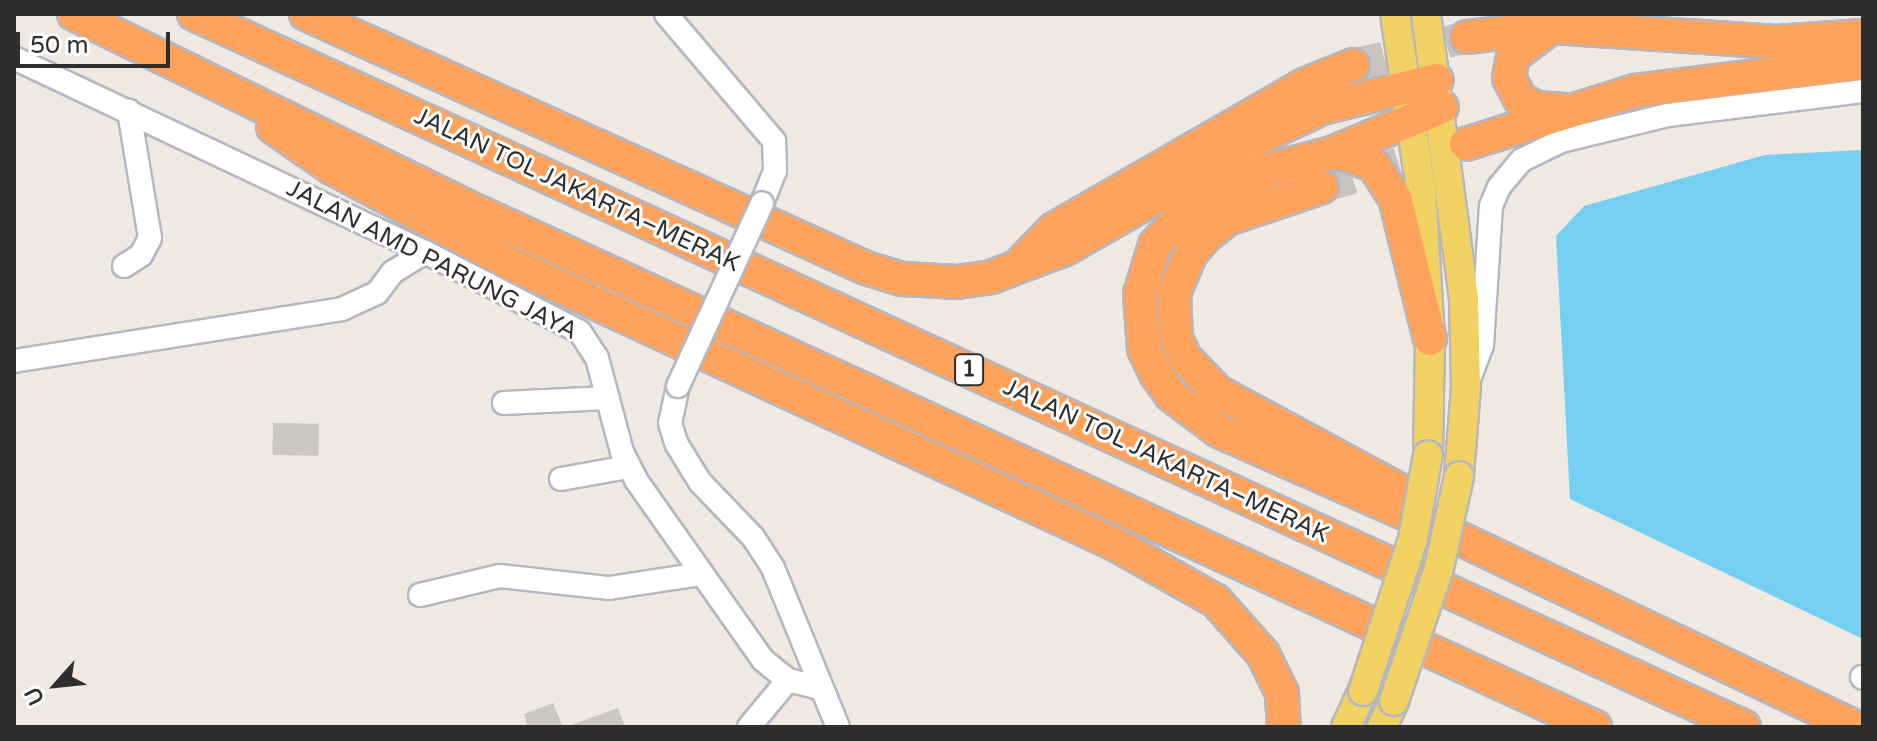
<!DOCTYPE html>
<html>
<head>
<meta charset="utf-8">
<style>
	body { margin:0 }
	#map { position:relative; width:1877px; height:741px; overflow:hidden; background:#efe9e1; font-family:"Varela Round",sans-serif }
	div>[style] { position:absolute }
	.water>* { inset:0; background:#75cff0 }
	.building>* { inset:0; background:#cbc7bf; transform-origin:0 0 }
	.highway-tunnel>* { height:32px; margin-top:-16px; transform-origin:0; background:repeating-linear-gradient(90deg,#c8c4bd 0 32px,transparent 0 48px) }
	.roads { filter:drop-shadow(2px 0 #b4b7c1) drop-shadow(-2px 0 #b4b7c1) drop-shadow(0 2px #b4b7c1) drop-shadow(0 -2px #b4b7c1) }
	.minor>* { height:22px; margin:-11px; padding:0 11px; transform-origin:11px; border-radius:11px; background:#fff }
	.major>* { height:28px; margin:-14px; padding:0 14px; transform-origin:14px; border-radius:14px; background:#f2d163 }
	.highway>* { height:32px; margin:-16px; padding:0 16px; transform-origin:16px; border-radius:16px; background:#ffa35c }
	.bridges { filter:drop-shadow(2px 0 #b4b7c1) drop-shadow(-2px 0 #b4b7c1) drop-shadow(0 2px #b4b7c1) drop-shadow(0 -2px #b4b7c1) }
	.minor-bridge>* { height:22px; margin:-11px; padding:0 11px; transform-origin:11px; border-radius:11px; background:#fff }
	.major-bridge>* { height:28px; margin:-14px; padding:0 14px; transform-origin:14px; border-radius:14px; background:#f2d163 }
	span { translate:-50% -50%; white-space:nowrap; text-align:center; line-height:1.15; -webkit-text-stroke:6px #fff; paint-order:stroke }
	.shield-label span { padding:2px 6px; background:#fff; border:2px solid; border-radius:6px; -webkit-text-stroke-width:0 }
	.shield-label { font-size:22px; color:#2e2e2e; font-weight:700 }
	.street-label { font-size:24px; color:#2e2e2e }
	.frame { position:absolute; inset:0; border:16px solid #2e2e2e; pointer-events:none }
	.north { position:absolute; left:16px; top:645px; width:80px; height:80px; -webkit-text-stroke:6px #fff; paint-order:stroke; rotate:243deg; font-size:22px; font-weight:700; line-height:32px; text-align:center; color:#2e2e2e }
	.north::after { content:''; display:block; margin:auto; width:28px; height:36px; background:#2e2e2e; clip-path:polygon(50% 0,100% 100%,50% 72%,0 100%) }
	.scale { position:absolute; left:16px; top:32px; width:154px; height:36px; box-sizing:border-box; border:4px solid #2e2e2e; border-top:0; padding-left:10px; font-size:24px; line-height:28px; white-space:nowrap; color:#2e2e2e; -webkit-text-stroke:6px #fff; paint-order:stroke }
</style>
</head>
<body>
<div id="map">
	<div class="water">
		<div style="clip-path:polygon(1863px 150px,1863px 639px,1570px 499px,1556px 236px,1584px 206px,1765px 155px)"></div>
	</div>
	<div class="building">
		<div style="left:273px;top:423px;width:46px;height:32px;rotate:1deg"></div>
		<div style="clip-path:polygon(553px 703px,563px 727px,528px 727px,524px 714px)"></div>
		<div style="clip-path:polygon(618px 708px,625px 727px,572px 727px,571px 725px)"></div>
	</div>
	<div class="highway-tunnel">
		<div style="left:1353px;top:65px;width:117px;rotate:-13.8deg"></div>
		<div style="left:1322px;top:187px;width:127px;rotate:-17deg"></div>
	</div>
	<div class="roads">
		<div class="minor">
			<div style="left:666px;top:14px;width:167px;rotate:49.6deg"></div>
			<div style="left:774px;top:141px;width:30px;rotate:88deg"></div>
			<div style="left:775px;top:171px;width:35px;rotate:112deg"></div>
			<div style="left:14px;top:58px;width:454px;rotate:25.3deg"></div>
			<div style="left:425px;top:252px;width:174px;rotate:27.3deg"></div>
			<div style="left:580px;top:332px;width:31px;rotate:57deg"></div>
			<div style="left:597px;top:358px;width:97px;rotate:75.1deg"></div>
			<div style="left:622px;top:452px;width:31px;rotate:63deg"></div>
			<div style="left:636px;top:480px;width:220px;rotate:54.8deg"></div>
			<div style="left:763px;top:660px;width:32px;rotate:39deg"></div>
			<div style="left:788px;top:680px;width:32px;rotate:14deg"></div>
			<div style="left:124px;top:266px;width:20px;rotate:-33deg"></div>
			<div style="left:141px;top:255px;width:19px;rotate:-62deg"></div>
			<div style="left:150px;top:238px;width:129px;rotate:-99.4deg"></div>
			<div style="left:14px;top:361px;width:332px;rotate:-9deg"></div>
			<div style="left:342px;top:309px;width:38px;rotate:-25deg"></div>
			<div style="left:377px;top:293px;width:26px;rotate:-53deg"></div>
			<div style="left:393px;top:272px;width:38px;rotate:-32deg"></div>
			<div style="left:1469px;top:379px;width:36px;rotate:-69deg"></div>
			<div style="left:1482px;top:345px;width:139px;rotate:-86.3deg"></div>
			<div style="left:1491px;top:206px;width:21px;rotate:-67deg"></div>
			<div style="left:1499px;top:187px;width:35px;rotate:-50deg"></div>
			<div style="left:1522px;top:160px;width:43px;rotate:-26deg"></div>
			<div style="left:1561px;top:141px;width:110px;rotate:-13.7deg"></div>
			<div style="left:1668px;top:115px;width:196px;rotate:-7deg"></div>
			<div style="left:678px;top:386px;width:38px;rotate:102deg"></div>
			<div style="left:670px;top:423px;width:21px;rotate:73deg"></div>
			<div style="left:676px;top:443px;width:46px;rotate:58.4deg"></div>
			<div style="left:700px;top:482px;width:76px;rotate:46.1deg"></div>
			<div style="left:753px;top:537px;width:37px;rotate:57deg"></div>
			<div style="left:773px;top:568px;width:172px;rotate:67.8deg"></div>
			<div style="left:504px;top:403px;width:104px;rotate:-2.8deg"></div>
			<div style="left:561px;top:479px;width:68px;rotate:-10.2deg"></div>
			<div style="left:420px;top:595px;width:82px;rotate:-13.4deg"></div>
			<div style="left:500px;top:576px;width:110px;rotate:6.3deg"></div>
			<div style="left:609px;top:588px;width:92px;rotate:-8.7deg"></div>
			<div style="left:1862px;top:677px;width:1px;rotate:45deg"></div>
			<div style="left:749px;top:727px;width:61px;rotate:-50.3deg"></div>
		</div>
		<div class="major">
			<div style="left:1395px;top:14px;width:178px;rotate:81.6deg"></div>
			<div style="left:1421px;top:190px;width:149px;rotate:86.5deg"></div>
			<div style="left:1430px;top:339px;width:116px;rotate:91deg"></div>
			<div style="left:1426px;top:14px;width:289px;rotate:82.4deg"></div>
			<div style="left:1464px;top:300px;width:87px;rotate:88.7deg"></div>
			<div style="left:1466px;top:387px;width:89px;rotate:94.5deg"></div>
			<div style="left:1346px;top:727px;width:40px;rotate:-65deg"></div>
			<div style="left:1382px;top:727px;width:29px;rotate:-65deg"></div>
		</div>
		<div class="highway">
			<div style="left:74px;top:14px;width:453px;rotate:26.1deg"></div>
			<div style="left:481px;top:213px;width:1227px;rotate:24.77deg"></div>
			<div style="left:194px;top:14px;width:1706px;rotate:24.7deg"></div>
			<div style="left:306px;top:14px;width:615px;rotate:24.4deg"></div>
			<div style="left:866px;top:268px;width:38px;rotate:17deg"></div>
			<div style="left:902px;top:279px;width:55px;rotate:3.1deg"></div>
			<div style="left:957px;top:282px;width:34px;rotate:-8deg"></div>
			<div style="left:991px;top:277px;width:79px;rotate:-20.7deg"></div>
			<div style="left:1065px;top:249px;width:230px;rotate:-29.7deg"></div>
			<div style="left:1265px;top:135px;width:63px;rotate:-25.3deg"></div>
			<div style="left:1322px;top:108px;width:118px;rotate:-13.7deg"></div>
			<div style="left:1549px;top:29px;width:45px;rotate:143.1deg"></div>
			<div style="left:1513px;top:56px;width:22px;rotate:100deg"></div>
			<div style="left:1509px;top:78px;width:24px;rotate:62deg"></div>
			<div style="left:1520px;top:99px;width:18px;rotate:29deg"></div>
			<div style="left:1536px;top:108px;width:26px;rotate:4deg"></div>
			<div style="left:1467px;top:37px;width:86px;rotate:-6.7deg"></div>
			<div style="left:1552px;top:27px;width:225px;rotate:3.8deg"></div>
			<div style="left:1776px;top:42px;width:87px;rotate:-3.9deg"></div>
			<div style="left:273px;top:127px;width:72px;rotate:34.8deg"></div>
			<div style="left:332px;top:168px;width:206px;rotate:28.1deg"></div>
			<div style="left:514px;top:265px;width:665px;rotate:24.91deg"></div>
			<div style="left:1117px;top:545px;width:114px;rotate:29.5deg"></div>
			<div style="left:1216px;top:601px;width:71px;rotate:48.4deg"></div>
			<div style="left:1263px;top:654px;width:43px;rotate:64deg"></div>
			<div style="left:1282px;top:693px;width:34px;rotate:87deg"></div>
			<div style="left:1466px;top:144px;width:177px;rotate:-17.4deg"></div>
			<div style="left:1635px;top:91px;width:230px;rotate:-7deg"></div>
			<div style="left:1332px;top:153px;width:119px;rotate:-22.7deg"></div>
			<div style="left:1322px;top:187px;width:100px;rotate:161.4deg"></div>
			<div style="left:1227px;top:219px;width:28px;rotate:141deg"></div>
			<div style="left:1205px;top:237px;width:21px;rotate:131deg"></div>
			<div style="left:1191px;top:253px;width:43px;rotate:113deg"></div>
			<div style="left:1174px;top:293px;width:45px;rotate:87.5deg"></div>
			<div style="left:1176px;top:338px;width:22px;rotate:66deg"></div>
			<div style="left:1185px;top:358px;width:47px;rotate:45.9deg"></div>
			<div style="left:1218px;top:392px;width:225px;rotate:28.4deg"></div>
			<div style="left:1023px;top:261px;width:45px;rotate:-45.9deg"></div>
			<div style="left:1054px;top:229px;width:289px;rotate:-29.9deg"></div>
			<div style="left:1304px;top:85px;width:53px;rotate:-22.2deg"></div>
			<div style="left:1430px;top:339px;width:145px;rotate:-103.9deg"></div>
			<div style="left:1395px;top:198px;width:38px;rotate:-123deg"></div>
			<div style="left:1374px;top:166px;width:28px;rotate:-157deg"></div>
			<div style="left:1348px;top:155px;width:16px;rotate:-173deg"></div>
			<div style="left:1332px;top:153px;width:63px;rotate:165.3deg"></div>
			<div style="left:1271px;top:169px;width:92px;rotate:154.3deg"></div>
			<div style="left:1188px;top:209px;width:49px;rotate:132.5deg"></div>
			<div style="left:1155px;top:245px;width:51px;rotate:107deg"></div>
			<div style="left:1140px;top:294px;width:55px;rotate:85.8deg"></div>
			<div style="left:1144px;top:349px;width:28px;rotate:64deg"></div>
			<div style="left:1156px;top:374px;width:26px;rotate:54deg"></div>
			<div style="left:1171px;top:395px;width:60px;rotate:36.9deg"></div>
			<div style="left:1219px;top:431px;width:240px;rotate:23.9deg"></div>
			<div style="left:1438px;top:528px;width:462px;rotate:25.5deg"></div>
		</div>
	</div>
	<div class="bridges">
		<div class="minor-bridge">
			<div style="left:678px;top:386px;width:201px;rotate:-65.3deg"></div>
		</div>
		<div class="major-bridge">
			<div style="left:1363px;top:691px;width:160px;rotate:-71.8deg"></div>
			<div style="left:1413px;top:539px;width:85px;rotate:-79.9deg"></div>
			<div style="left:1394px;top:701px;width:140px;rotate:-71.3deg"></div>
			<div style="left:1439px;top:568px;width:94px;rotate:-77.7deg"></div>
		</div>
	</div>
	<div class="shield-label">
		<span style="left:969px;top:370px">1</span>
	</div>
	<div class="street-label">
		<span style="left:577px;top:190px;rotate:25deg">JALAN TOL JAKARTA–MERAK</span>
		<span style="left:432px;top:260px;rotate:27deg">JALAN AMD PARUNG JAYA</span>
		<span style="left:1166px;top:461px;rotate:25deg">JALAN TOL JAKARTA–MERAK</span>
	</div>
	<div class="frame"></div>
	<div class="north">U</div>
	<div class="scale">50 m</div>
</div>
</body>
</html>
